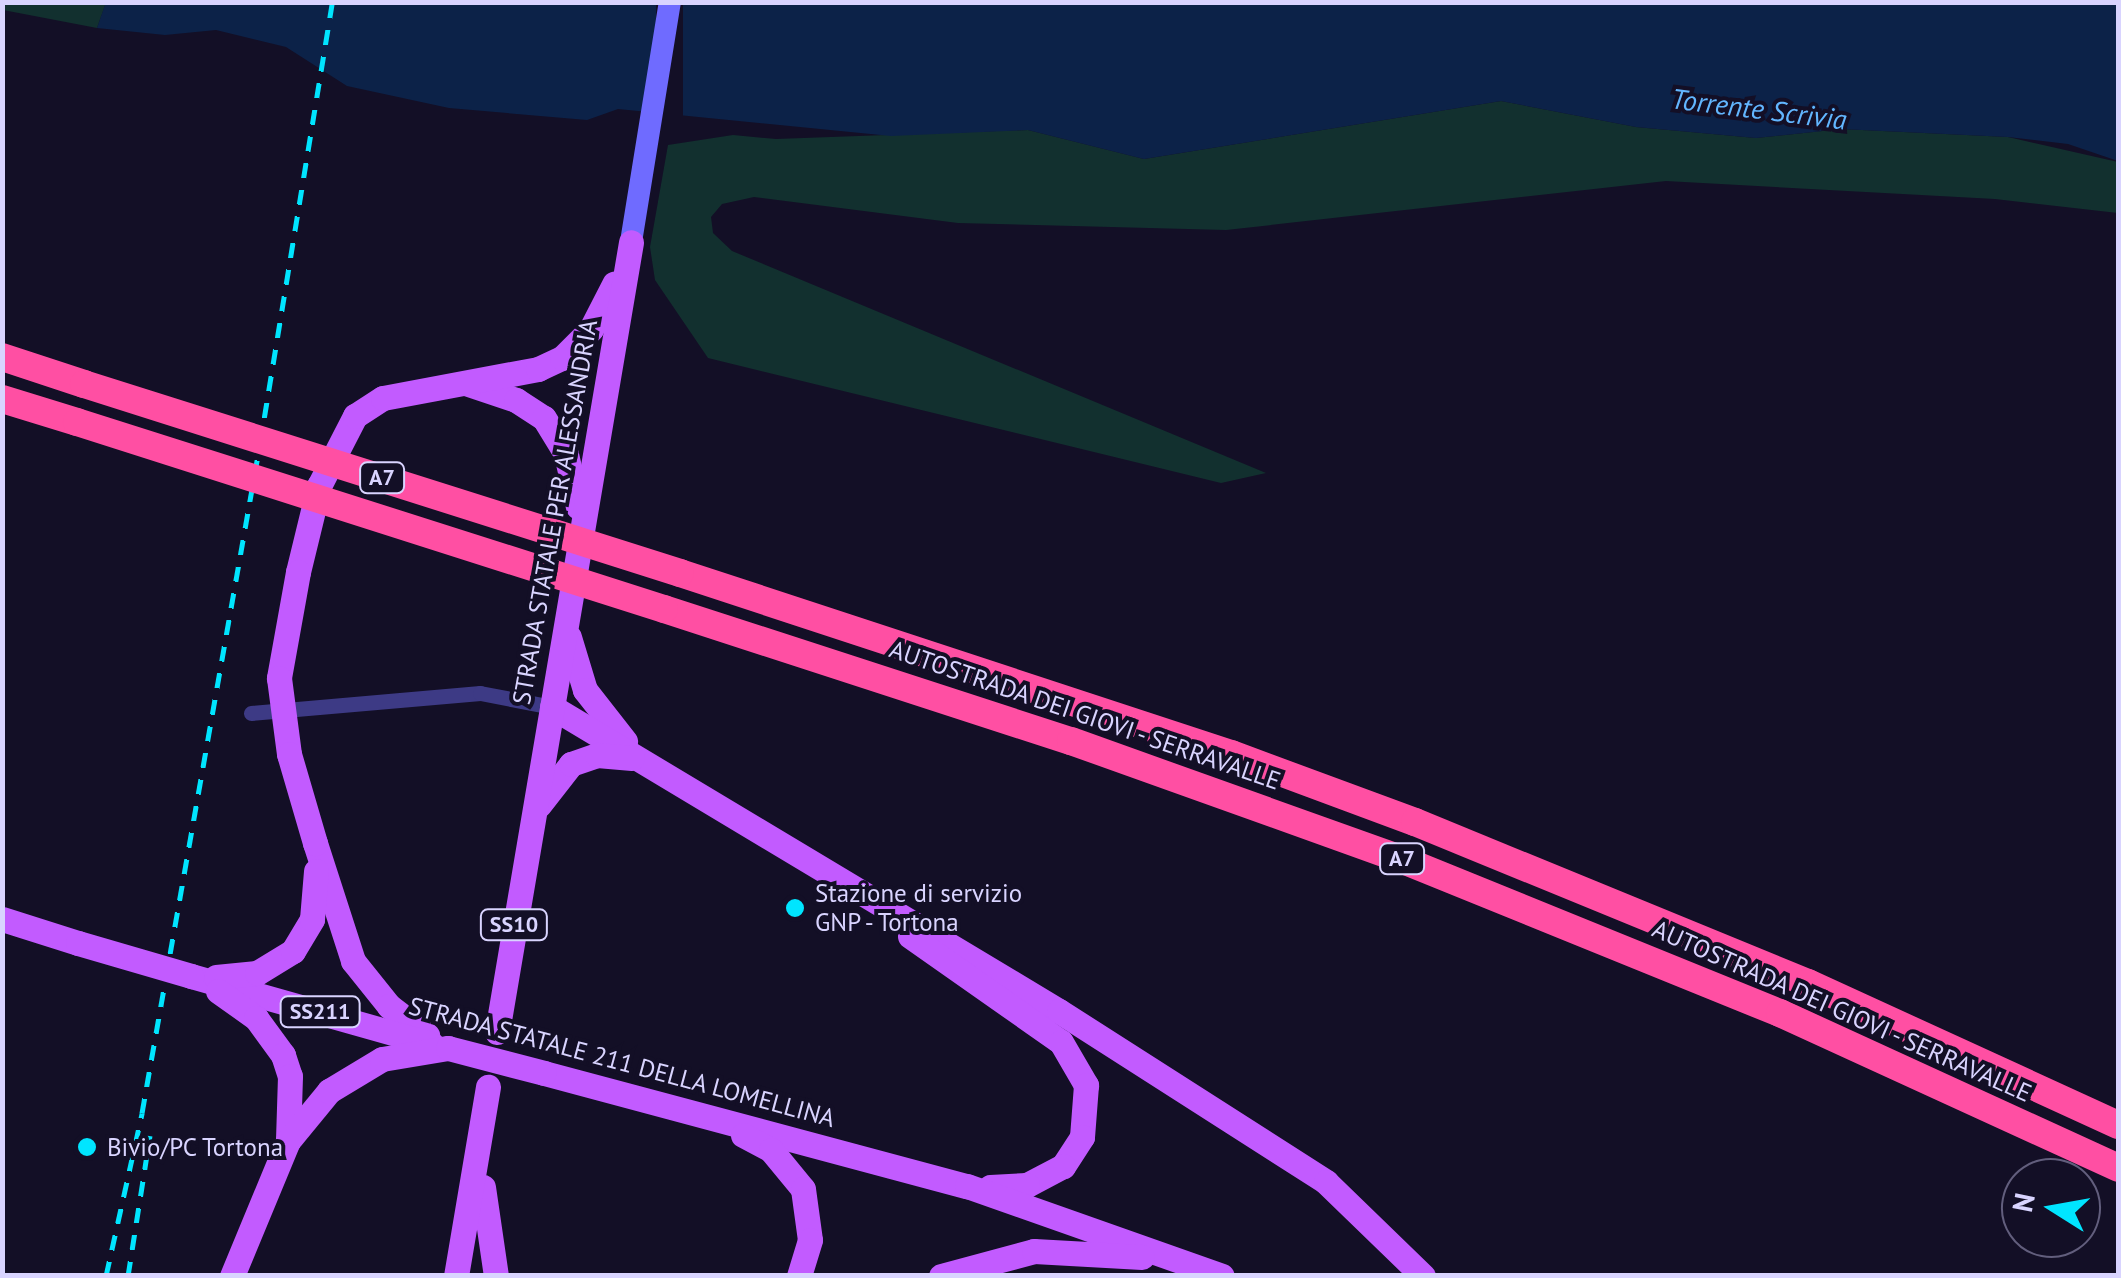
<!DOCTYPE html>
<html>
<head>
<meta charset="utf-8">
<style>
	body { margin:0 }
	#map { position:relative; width:2121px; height:1278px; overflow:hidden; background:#130f26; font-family:"PT Sans",sans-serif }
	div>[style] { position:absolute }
	.green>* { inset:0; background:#12302f }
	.water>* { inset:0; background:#0c2248 }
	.pier>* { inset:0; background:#130f26; transform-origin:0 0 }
	.street>* { height:15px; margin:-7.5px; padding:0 7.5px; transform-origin:7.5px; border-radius:7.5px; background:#3d3a85 }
	.secondary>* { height:22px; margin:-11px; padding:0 11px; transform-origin:11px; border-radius:11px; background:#6f6bff }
	.primary>* { height:25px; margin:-12.5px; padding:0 12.5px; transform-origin:12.5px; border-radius:12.5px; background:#c25bff }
	.highway>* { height:28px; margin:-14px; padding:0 14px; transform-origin:14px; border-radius:14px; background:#ff4fa3 }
	.rail>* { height:5px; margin-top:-2.5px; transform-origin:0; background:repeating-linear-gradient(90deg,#00e5ff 0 15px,transparent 0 27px) }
	.primary-bridge>* { height:25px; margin:-12.5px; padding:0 12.5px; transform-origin:12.5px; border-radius:12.5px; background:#c25bff }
	.highway-bridge>* { height:28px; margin:-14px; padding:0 14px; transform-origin:14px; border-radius:14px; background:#ff4fa3 }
	.dots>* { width:28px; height:28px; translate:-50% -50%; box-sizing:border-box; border:5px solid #130f26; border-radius:50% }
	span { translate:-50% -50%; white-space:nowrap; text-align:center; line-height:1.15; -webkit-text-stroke:8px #130f26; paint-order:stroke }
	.shield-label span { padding:2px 8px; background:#130f26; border:2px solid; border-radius:8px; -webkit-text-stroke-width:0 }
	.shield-label { font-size:22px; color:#d9d4ff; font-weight:700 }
	.street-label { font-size:25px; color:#d9d4ff }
	.poi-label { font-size:25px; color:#d9d4ff }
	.left { translate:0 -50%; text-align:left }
	.water-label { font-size:28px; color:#62b6ff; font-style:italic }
	.frame { position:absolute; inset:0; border:5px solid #d9d4ff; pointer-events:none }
	.north { position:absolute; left:2001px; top:1158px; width:100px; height:100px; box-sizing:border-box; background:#130f26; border:2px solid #625e7d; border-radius:50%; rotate:281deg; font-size:28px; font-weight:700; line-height:40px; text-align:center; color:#d9d4ff }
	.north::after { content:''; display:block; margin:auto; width:35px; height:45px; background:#00e5ff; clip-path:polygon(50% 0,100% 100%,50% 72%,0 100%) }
</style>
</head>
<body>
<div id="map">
	<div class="green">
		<div style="clip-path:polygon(2px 3px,106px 3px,97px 28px,3px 10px)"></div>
		<div style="clip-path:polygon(1501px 101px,1636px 127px,1756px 138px,1841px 129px,2008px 137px,2118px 162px,2118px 213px,1995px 199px,1666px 181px,1226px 230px,958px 223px,754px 197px,722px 204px,711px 217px,713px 233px,732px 251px,1266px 473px,1221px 483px,708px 358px,655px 280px,650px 247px,668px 145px,733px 135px,776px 139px,1028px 130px,1144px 159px)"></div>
	</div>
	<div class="water">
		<div style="clip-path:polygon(106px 2px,2118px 3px,2118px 161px,2068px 144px,2008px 137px,1841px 129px,1756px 138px,1636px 127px,1501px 101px,1144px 159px,1028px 130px,891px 136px,618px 109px,587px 120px,449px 108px,347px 86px,286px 47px,216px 30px,165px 35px,97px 28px)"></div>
	</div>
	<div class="pier">
		<div style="left:656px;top:3px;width:27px;height:115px"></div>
	</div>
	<div class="street">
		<div style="left:251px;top:713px;width:230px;rotate:-5deg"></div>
		<div style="left:480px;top:693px;width:73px;rotate:11deg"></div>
	</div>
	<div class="secondary">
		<div style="left:631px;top:242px;width:243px;rotate:-80.8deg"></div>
	</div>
	<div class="primary">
		<div style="left:468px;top:384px;width:51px;rotate:18.4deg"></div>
		<div style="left:516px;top:400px;width:33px;rotate:33deg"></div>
		<div style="left:544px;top:418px;width:42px;rotate:58.6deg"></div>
		<div style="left:566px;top:454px;width:54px;rotate:77.2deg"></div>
		<div style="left:298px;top:572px;width:89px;rotate:-76.3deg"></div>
		<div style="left:319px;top:486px;width:79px;rotate:-62.8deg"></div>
		<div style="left:355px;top:416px;width:33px;rotate:-33deg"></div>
		<div style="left:383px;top:398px;width:158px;rotate:-10.6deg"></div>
		<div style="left:538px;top:369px;width:26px;rotate:-25deg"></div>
		<div style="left:562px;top:358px;width:41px;rotate:-45deg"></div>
		<div style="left:591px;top:329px;width:51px;rotate:-62.9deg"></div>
		<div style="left:569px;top:637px;width:55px;rotate:73.2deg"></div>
		<div style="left:585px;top:690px;width:65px;rotate:51.9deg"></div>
		<div style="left:552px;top:707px;width:591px;rotate:30.95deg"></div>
		<div style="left:1059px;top:1011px;width:317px;rotate:32.6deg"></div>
		<div style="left:1326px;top:1182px;width:135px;rotate:44.1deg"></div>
		<div style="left:539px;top:805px;width:52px;rotate:-52deg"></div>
		<div style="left:571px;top:764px;width:28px;rotate:-19deg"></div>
		<div style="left:597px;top:755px;width:35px;rotate:5deg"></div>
		<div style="left:315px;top:843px;width:124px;rotate:72.1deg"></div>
		<div style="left:353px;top:961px;width:58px;rotate:51.3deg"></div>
		<div style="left:389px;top:1006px;width:48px;rotate:37.3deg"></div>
		<div style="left:2px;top:919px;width:80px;rotate:17.5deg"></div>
		<div style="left:910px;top:936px;width:184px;rotate:35.1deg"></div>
		<div style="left:1061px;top:1042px;width:50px;rotate:59.8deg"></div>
		<div style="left:1086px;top:1085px;width:52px;rotate:94.4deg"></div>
		<div style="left:1082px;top:1137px;width:35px;rotate:123deg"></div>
		<div style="left:1063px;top:1166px;width:41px;rotate:152.2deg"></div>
		<div style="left:1027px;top:1185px;width:37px;rotate:177deg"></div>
		<div style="left:191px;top:976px;width:250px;rotate:15.8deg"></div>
		<div style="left:216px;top:977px;width:41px;rotate:-5.6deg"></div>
		<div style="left:257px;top:973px;width:42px;rotate:-31.4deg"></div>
		<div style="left:293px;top:951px;width:37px;rotate:-59deg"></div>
		<div style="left:312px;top:919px;width:48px;rotate:-85.2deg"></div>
		<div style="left:218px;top:991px;width:47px;rotate:35.4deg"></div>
		<div style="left:256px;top:1018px;width:46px;rotate:53.9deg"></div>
		<div style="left:283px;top:1055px;width:22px;rotate:72deg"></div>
		<div style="left:290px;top:1076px;width:65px;rotate:91.8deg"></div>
		<div style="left:497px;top:1032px;width:801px;rotate:-80.37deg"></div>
		<div style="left:544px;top:1073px;width:438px;rotate:15deg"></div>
		<div style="left:967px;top:1186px;width:270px;rotate:19.4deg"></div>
		<div style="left:743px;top:1135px;width:32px;rotate:28deg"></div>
		<div style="left:771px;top:1150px;width:50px;rotate:50.6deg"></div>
		<div style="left:803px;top:1189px;width:51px;rotate:82.2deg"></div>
		<div style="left:810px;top:1240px;width:38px;rotate:107deg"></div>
		<div style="left:483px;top:1187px;width:90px;rotate:81.7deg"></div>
		<div style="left:232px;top:1276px;width:146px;rotate:-67.5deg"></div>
		<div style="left:288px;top:1141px;width:65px;rotate:-50.6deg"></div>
		<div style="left:329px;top:1091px;width:62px;rotate:-31.1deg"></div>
		<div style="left:382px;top:1059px;width:67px;rotate:-9.5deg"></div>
		<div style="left:456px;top:1276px;width:192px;rotate:-80.4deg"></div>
		<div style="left:941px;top:1276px;width:96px;rotate:-15deg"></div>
		<div style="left:1034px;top:1251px;width:108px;rotate:3.2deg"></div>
	</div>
	<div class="highway">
		<div style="left:2px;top:357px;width:86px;rotate:18.2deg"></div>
		<div style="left:2px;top:399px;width:78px;rotate:17deg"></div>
		<div style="left:680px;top:573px;width:580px;rotate:18.19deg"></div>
		<div style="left:1231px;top:754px;width:196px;rotate:20.3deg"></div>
		<div style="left:1415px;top:822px;width:425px;rotate:22.3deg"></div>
		<div style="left:1808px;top:983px;width:341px;rotate:24.6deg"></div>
		<div style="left:664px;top:609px;width:428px;rotate:18deg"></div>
		<div style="left:1071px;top:741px;width:353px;rotate:19.7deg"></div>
		<div style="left:1403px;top:860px;width:407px;rotate:22.1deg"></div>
		<div style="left:1780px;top:1013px;width:372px;rotate:24.6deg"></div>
	</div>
	<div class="rail">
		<div style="left:106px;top:1276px;width:167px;rotate:-77.5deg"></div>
		<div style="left:142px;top:1113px;width:679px;rotate:-80deg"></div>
		<div style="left:260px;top:444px;width:448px;rotate:-80.7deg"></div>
		<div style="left:128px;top:1276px;width:142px;rotate:-81.1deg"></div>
	</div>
	<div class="primary-bridge">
		<div style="left:298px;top:572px;width:108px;rotate:100.2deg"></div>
		<div style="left:279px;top:678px;width:77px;rotate:82.5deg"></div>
		<div style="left:289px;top:754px;width:93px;rotate:73.7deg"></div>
		<div style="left:78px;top:943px;width:118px;rotate:16.3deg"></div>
		<div style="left:448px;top:1048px;width:99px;rotate:14.6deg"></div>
	</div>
	<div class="highway-bridge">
		<div style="left:84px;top:384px;width:625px;rotate:17.59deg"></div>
		<div style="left:77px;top:422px;width:616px;rotate:17.67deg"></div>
	</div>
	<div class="dots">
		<div style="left:795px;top:908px;background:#00e5ff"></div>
		<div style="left:87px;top:1147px;background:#00e5ff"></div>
	</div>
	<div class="shield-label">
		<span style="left:382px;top:478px">A7</span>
		<span style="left:1402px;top:859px">A7</span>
		<span style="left:514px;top:925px">SS10</span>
		<span style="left:320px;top:1012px">SS211</span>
	</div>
	<div class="street-label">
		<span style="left:555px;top:512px;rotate:-80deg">STRADA STATALE PER ALESSANDRIA</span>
		<span style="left:1085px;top:715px;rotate:19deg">AUTOSTRADA DEI GIOVI - SERRAVALLE</span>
		<span style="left:1842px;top:1011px;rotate:24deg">AUTOSTRADA DEI GIOVI - SERRAVALLE</span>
		<span style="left:622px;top:1062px;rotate:15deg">STRADA STATALE 211 DELLA LOMELLINA</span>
	</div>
	<div class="poi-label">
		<span class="left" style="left:815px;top:908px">Stazione di servizio<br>GNP - Tortona</span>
		<span class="left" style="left:107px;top:1147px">Bivio/PC Tortona</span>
	</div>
	<div class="water-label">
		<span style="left:1759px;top:109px;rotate:7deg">Torrente Scrivia</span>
	</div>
	<div class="frame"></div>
	<div class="north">N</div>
</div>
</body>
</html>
